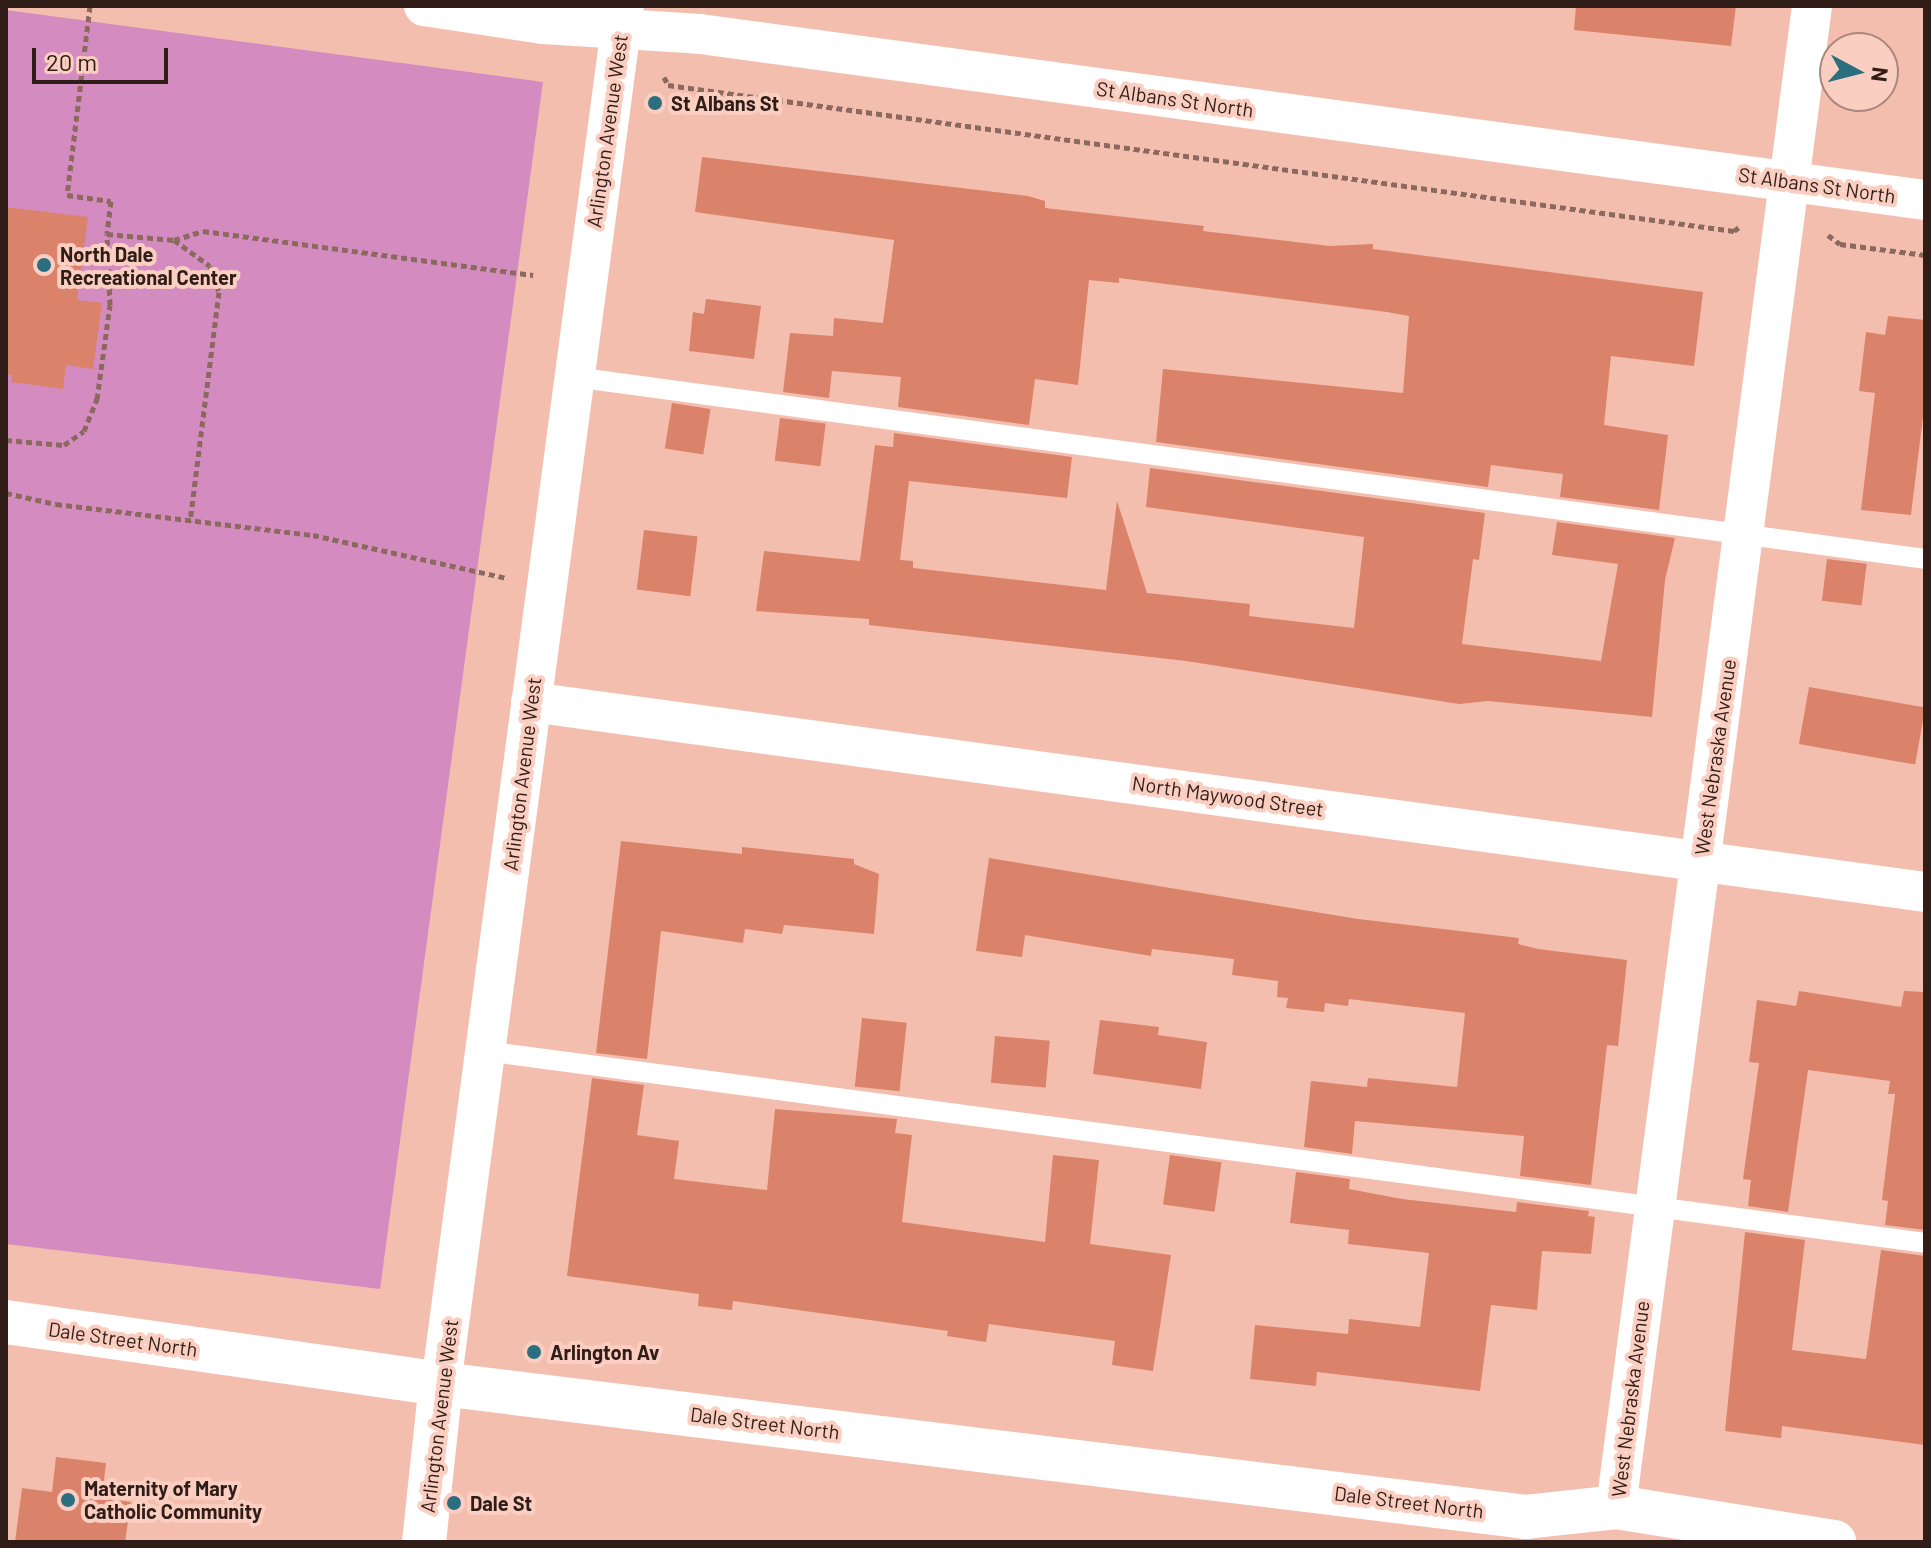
<!DOCTYPE html>
<html>
<head>
<meta charset="utf-8">
<style>
	body { margin:0 }
	#map { position:relative; width:1931px; height:1548px; overflow:hidden; background:#f4beae; font-family:Barlow,sans-serif }
	div>[style] { position:absolute }
	.green>* { inset:0; background:#d48bc0 }
	.building>* { inset:0; background:#da836a; transform-origin:0 0 }
	.path>* { height:5px; margin-top:-2.5px; transform-origin:0; background:repeating-linear-gradient(90deg,#8c695e 0 6px,transparent 0 10px) }
	.lane>* { height:20px; margin:-10px; padding:0 10px; transform-origin:10px; border-radius:10px; background:#fff }
	.street>* { height:40px; margin:-20px; padding:0 20px; transform-origin:20px; border-radius:20px; background:#fff }
	.secondary>* { height:44px; margin:-22px; padding:0 22px; transform-origin:22px; border-radius:22px; background:#fff }
	.dots>* { width:22px; height:22px; translate:-50% -50%; box-sizing:border-box; border:4px solid #facec1; border-radius:50% }
	span { translate:-50% -50%; white-space:nowrap; text-align:center; line-height:1.15; -webkit-text-stroke:8px #facec1; paint-order:stroke }
	.street-label { font-size:20px; color:#301d17 }
	.poi-label { font-size:20px; color:#301d17; font-weight:700 }
	.left { translate:0 -50%; text-align:left }
	.frame { position:absolute; inset:0; border:8px solid #301d17; pointer-events:none }
	.north { position:absolute; left:1819px; top:32px; width:80px; height:80px; box-sizing:border-box; background:#facec1; border:2px solid #a9877d; border-radius:50%; rotate:97deg; font-size:22px; font-weight:700; line-height:32px; text-align:center; color:#301d17 }
	.north::after { content:''; display:block; margin:auto; width:28px; height:36px; background:#2a6e7f; clip-path:polygon(50% 0,100% 100%,50% 72%,0 100%) }
	.scale { position:absolute; left:32px; top:48px; width:136px; height:36px; box-sizing:border-box; border:4px solid #301d17; border-top:0; padding-left:10px; font-size:24px; line-height:28px; white-space:nowrap; color:#301d17; -webkit-text-stroke:6px #facec1; paint-order:stroke }
</style>
</head>
<body>
<div id="map">
	<div class="green">
		<div style="clip-path:polygon(6px 10px,543px 82px,380px 1289px,6px 1244px)"></div>
	</div>
	<div class="building">
		<div style="clip-path:polygon(1576px 6px,1736px 6px,1731px 46px,1574px 30px)"></div>
		<div style="clip-path:polygon(702px 157px,1028px 196px,1045px 201px,1045px 208px,1204px 226px,1203px 231px,1330px 246px,1373px 244px,1373px 249px,1703px 292px,1694px 366px,1611px 356px,1604px 425px,1668px 435px,1659px 510px,1560px 497px,1563px 474px,1491px 465px,1488px 487px,1156px 442px,1163px 369px,1403px 393px,1409px 316px,1387px 312px,1119px 278px,1119px 283px,1089px 280px,1078px 385px,1035px 379px,1029px 425px,898px 407px,901px 377px,832px 371px,829px 398px,783px 392px,790px 333px,833px 336px,834px 318px,883px 323px,894px 240px,695px 212px)"></div>
		<div style="clip-path:polygon(6px 207px,88px 217px,77px 300px,102px 303px,93px 369px,66px 365px,63px 389px,11px 382px,12px 375px,6px 374px)"></div>
		<div style="clip-path:polygon(706px 299px,761px 306px,754px 359px,689px 351px,693px 312px,704px 314px)"></div>
		<div style="clip-path:polygon(1888px 316px,1925px 320px,1925px 400px,1911px 515px,1861px 510px,1875px 393px,1859px 391px,1866px 332px,1885px 335px)"></div>
		<div style="left:672px;top:403px;width:39px;height:46px;rotate:9deg"></div>
		<div style="left:780px;top:418px;width:46px;height:43px;rotate:7deg"></div>
		<div style="clip-path:polygon(894px 433px,1072px 457px,1067px 498px,909px 481px,900px 560px,913px 561px,913px 568px,1106px 590px,1117px 501px,1147px 593px,1250px 604px,1249px 616px,1354px 628px,1364px 537px,1146px 507px,1150px 468px,1485px 513px,1479px 560px,1473px 559px,1462px 644px,1601px 661px,1618px 564px,1552px 555px,1557px 522px,1675px 538px,1665px 580px,1652px 717px,1488px 701px,1459px 704px,1186px 661px,869px 625px,869px 619px,756px 611px,764px 551px,860px 561px,875px 445px,893px 447px)"></div>
		<div style="left:644px;top:530px;width:54px;height:60px;rotate:7deg"></div>
		<div style="left:1827px;top:559px;width:40px;height:42px;rotate:7deg"></div>
		<div style="left:1809px;top:687px;width:118px;height:58px;rotate:10deg"></div>
		<div style="clip-path:polygon(621px 841px,742px 854px,742px 847px,854px 859px,854px 864px,879px 874px,874px 934px,784px 925px,782px 934px,745px 929px,743px 943px,661px 931px,647px 1059px,596px 1053px)"></div>
		<div style="clip-path:polygon(989px 858px,1358px 919px,1519px 938px,1518px 944px,1538px 949px,1627px 960px,1618px 1046px,1607px 1045px,1591px 1185px,1520px 1176px,1524px 1136px,1355px 1121px,1352px 1154px,1304px 1147px,1311px 1081px,1367px 1087px,1368px 1078px,1457px 1087px,1465px 1013px,1349px 999px,1348px 1006px,1325px 1003px,1324px 1012px,1286px 1008px,1288px 998px,1277px 997px,1278px 981px,1232px 975px,1234px 959px,1152px 949px,1151px 956px,1025px 935px,1022px 957px,976px 951px)"></div>
		<div style="clip-path:polygon(1799px 991px,1901px 1007px,1904px 991px,1925px 992px,1925px 1230px,1885px 1225px,1888px 1201px,1882px 1200px,1895px 1094px,1888px 1094px,1890px 1081px,1808px 1070px,1788px 1212px,1748px 1206px,1751px 1180px,1743px 1179px,1759px 1063px,1749px 1062px,1757px 1000px,1796px 1006px)"></div>
		<div style="left:862px;top:1018px;width:45px;height:69px;rotate:6deg"></div>
		<div style="clip-path:polygon(1100px 1020px,1159px 1027px,1158px 1035px,1207px 1042px,1201px 1089px,1093px 1074px)"></div>
		<div style="left:995px;top:1036px;width:55px;height:47px;rotate:5deg"></div>
		<div style="clip-path:polygon(592px 1078px,644px 1085px,637px 1135px,679px 1141px,674px 1179px,767px 1190px,775px 1109px,897px 1119px,895px 1133px,912px 1135px,902px 1222px,1045px 1242px,1053px 1155px,1099px 1160px,1090px 1244px,1171px 1255px,1153px 1371px,1112px 1365px,1115px 1341px,989px 1324px,986px 1342px,947px 1336px,948px 1331px,733px 1301px,732px 1310px,698px 1306px,699px 1294px,567px 1276px)"></div>
		<div style="left:1170px;top:1155px;width:52px;height:50px;rotate:8deg"></div>
		<div style="clip-path:polygon(1296px 1172px,1350px 1179px,1349px 1189px,1402px 1199px,1516px 1212px,1517px 1202px,1589px 1211px,1588px 1216px,1595px 1217px,1591px 1254px,1542px 1251px,1537px 1310px,1491px 1305px,1480px 1391px,1317px 1372px,1316px 1386px,1250px 1379px,1255px 1325px,1348px 1334px,1349px 1319px,1420px 1327px,1429px 1253px,1348px 1244px,1349px 1230px,1290px 1223px)"></div>
		<div style="clip-path:polygon(1745px 1232px,1805px 1240px,1792px 1350px,1866px 1359px,1881px 1250px,1925px 1256px,1925px 1445px,1782px 1426px,1781px 1438px,1725px 1431px)"></div>
		<div style="clip-path:polygon(56px 1457px,106px 1463px,102px 1498px,131px 1502px,125px 1542px,15px 1542px,22px 1488px,52px 1492px)"></div>
	</div>
	<div class="path">
		<div style="left:90px;top:6px;width:190px;rotate:96.9deg"></div>
		<div style="left:67px;top:195px;width:44px;rotate:7.8deg"></div>
		<div style="left:111px;top:201px;width:33px;rotate:97deg"></div>
		<div style="left:107px;top:234px;width:67px;rotate:5.1deg"></div>
		<div style="left:174px;top:240px;width:44px;rotate:35.8deg"></div>
		<div style="left:210px;top:266px;width:28px;rotate:71deg"></div>
		<div style="left:219px;top:292px;width:231px;rotate:97.2deg"></div>
		<div style="left:664px;top:77px;width:9px;rotate:63deg"></div>
		<div style="left:668px;top:85px;width:1076px;rotate:7.8deg"></div>
		<div style="left:1734px;top:231px;width:6px;rotate:-39deg"></div>
		<div style="left:1828px;top:235px;width:15px;rotate:37deg"></div>
		<div style="left:1840px;top:244px;width:86px;rotate:7.4deg"></div>
		<div style="left:174px;top:240px;width:30px;rotate:-17deg"></div>
		<div style="left:203px;top:231px;width:333px;rotate:7.6deg"></div>
		<div style="left:6px;top:440px;width:58px;rotate:4.9deg"></div>
		<div style="left:64px;top:445px;width:24px;rotate:-35deg"></div>
		<div style="left:84px;top:431px;width:35px;rotate:-68deg"></div>
		<div style="left:97px;top:399px;width:95px;rotate:-82.1deg"></div>
		<div style="left:110px;top:305px;width:71px;rotate:-92.4deg"></div>
		<div style="left:6px;top:493px;width:51px;rotate:12.4deg"></div>
		<div style="left:56px;top:504px;width:259px;rotate:6.9deg"></div>
		<div style="left:313px;top:535px;width:199px;rotate:12.5deg"></div>
	</div>
	<div class="lane">
		<div style="left:574px;top:377px;width:1363px;rotate:7.67deg"></div>
		<div style="left:485px;top:1051px;width:1453px;rotate:7.59deg"></div>
	</div>
	<div class="street">
		<div style="left:424px;top:6px;width:120px;rotate:8.6deg"></div>
		<div style="left:543px;top:24px;width:157px;rotate:3.6deg"></div>
		<div style="left:700px;top:34px;width:1236px;rotate:7.72deg"></div>
		<div style="left:531px;top:702px;width:1407px;rotate:7.76deg"></div>
		<div style="left:441px;top:1384px;width:1390px;rotate:-82.44deg"></div>
		<div style="left:1616px;top:1507px;width:1514px;rotate:-82.56deg"></div>
	</div>
	<div class="secondary">
		<div style="left:6px;top:1322px;width:439px;rotate:8.1deg"></div>
		<div style="left:441px;top:1384px;width:1093px;rotate:6.99deg"></div>
		<div style="left:1526px;top:1517px;width:91px;rotate:-6.3deg"></div>
		<div style="left:1616px;top:1507px;width:221px;rotate:9.1deg"></div>
		<div style="left:424px;top:1542px;width:159px;rotate:-83.9deg"></div>
	</div>
	<div class="dots">
		<div style="left:655px;top:103px;background:#2a6e7f"></div>
		<div style="left:44px;top:265px;background:#2a6e7f"></div>
		<div style="left:534px;top:1352px;background:#2a6e7f"></div>
		<div style="left:68px;top:1500px;background:#2a6e7f"></div>
		<div style="left:454px;top:1503px;background:#2a6e7f"></div>
	</div>
	<div class="street-label">
		<span style="left:1175px;top:99px;rotate:8deg">St Albans St North</span>
		<span style="left:607px;top:131px;rotate:-82deg">Arlington Avenue West</span>
		<span style="left:1817px;top:185px;rotate:8deg">St Albans St North</span>
		<span style="left:1715px;top:757px;rotate:-82deg">West Nebraska Avenue</span>
		<span style="left:522px;top:774px;rotate:-83deg">Arlington Avenue West</span>
		<span style="left:1228px;top:796px;rotate:8deg">North Maywood Street</span>
		<span style="left:123px;top:1339px;rotate:8deg">Dale Street North</span>
		<span style="left:1630px;top:1399px;rotate:-83deg">West Nebraska Avenue</span>
		<span style="left:439px;top:1416px;rotate:-83deg">Arlington Avenue West</span>
		<span style="left:765px;top:1423px;rotate:7deg">Dale Street North</span>
		<span style="left:1409px;top:1502px;rotate:7deg">Dale Street North</span>
	</div>
	<div class="poi-label">
		<span class="left" style="left:671px;top:103px">St Albans St</span>
		<span class="left" style="left:60px;top:266px">North Dale<br>Recreational Center</span>
		<span class="left" style="left:550px;top:1352px">Arlington Av</span>
		<span class="left" style="left:84px;top:1500px">Maternity of Mary<br>Catholic Community</span>
		<span class="left" style="left:470px;top:1503px">Dale St</span>
	</div>
	<div class="frame"></div>
	<div class="north">N</div>
	<div class="scale">20 m</div>
</div>
</body>
</html>
